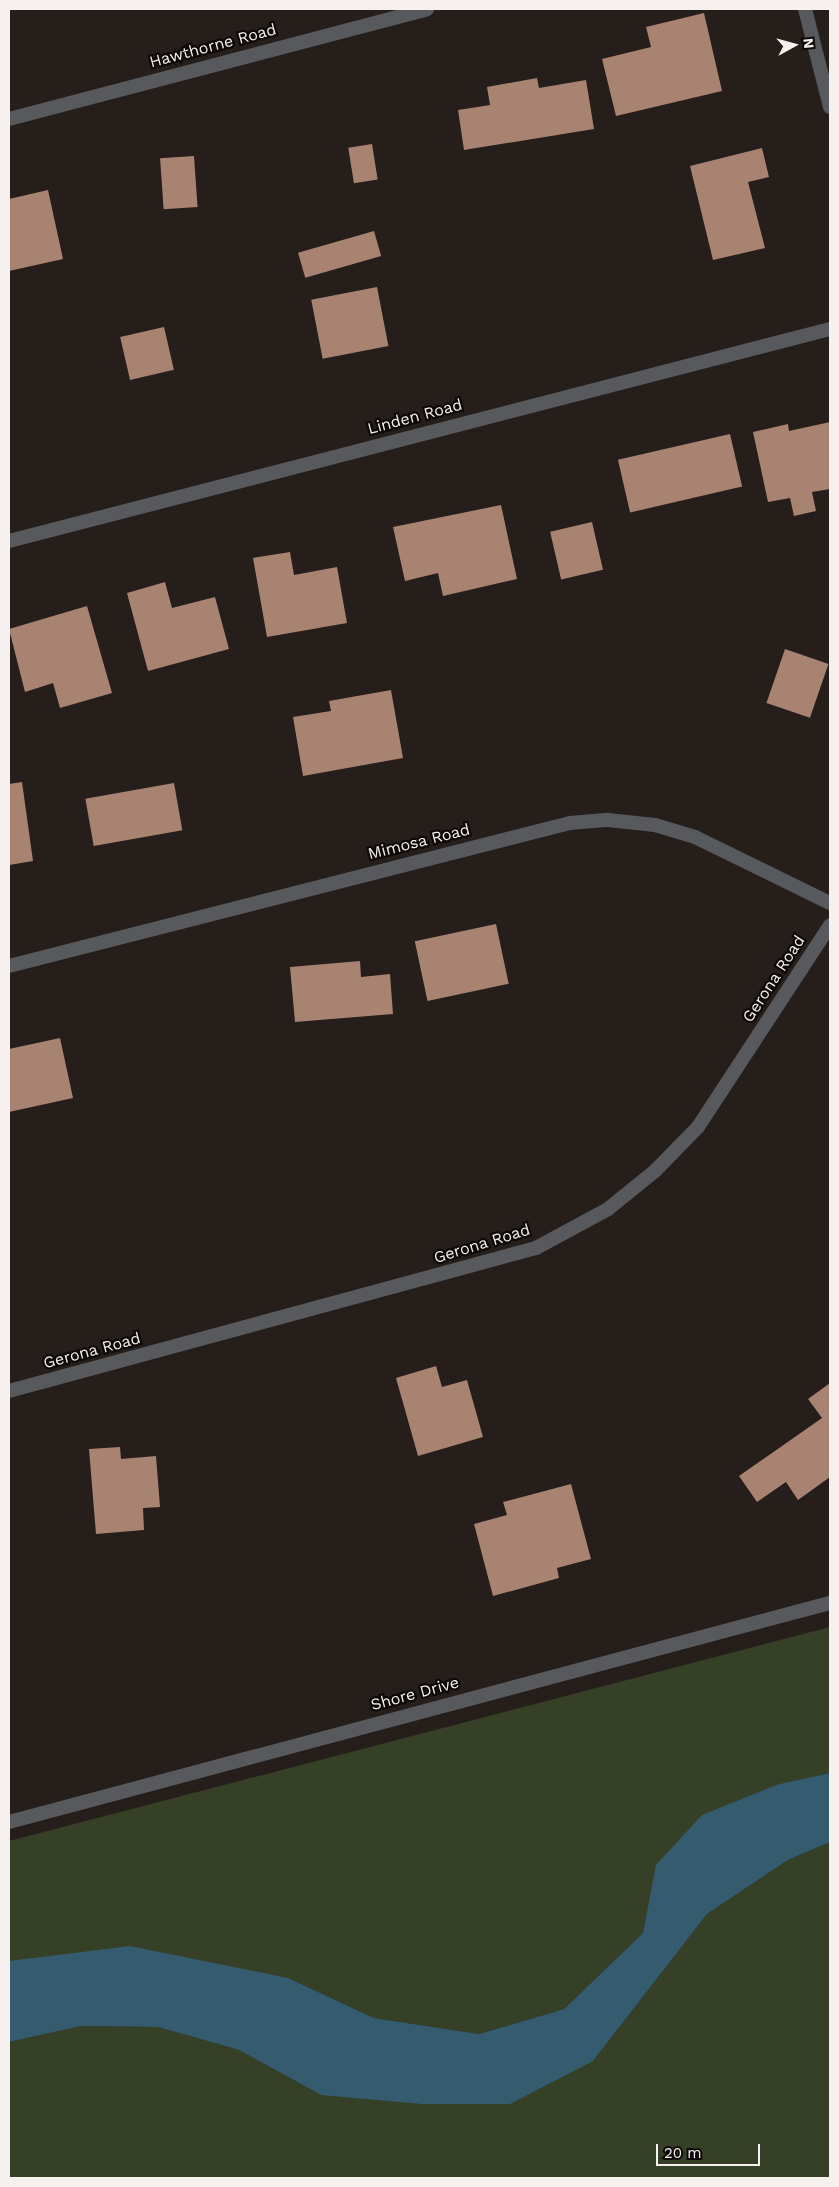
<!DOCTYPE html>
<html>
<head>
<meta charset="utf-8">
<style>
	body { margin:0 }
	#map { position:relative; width:839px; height:2187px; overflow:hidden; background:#251e1b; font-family:"Work Sans",sans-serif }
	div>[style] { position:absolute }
	.green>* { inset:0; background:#364026 }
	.water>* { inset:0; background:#355b6f }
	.building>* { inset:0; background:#a98371; transform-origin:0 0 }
	.minor>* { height:14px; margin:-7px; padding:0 7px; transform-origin:7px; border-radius:7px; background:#57595c }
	span { translate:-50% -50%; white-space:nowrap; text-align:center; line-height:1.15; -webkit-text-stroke:4.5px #0c0908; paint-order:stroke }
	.street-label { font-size:16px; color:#f6f1ef }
	.frame { position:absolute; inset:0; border:10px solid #f6f1ef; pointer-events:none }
	.north { position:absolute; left:769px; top:20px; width:50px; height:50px; -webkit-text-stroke:4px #0c0908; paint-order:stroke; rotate:83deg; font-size:14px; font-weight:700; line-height:20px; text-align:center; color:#f6f1ef }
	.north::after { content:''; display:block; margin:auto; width:18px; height:22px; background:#f6f1ef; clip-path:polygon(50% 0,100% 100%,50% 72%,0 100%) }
	.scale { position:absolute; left:656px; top:2144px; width:104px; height:22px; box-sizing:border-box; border:2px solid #f6f1ef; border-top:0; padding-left:6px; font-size:15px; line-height:18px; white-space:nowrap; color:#f6f1ef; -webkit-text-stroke:4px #0c0908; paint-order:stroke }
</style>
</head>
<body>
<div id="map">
	<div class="green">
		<div style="clip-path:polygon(830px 1627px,830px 1773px,779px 1784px,657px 1865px,643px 1933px,564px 2009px,479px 2034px,374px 2018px,288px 1978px,9px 1961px,9px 1841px)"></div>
		<div style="clip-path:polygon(830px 1842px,830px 2178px,9px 2178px,9px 2042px,81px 2026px,158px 2027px,239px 2050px,321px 2095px,593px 2061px,707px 1914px,788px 1860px)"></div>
	</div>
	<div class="water">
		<div style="clip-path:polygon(830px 1773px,830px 1842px,788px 1860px,707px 1914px,593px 2061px,510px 2104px,422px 2104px,321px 2095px,239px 2050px,158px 2027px,81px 2026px,9px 2042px,9px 1961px,130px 1946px,288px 1978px,374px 2018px,479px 2034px,564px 2009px,643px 1933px,656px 1865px,702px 1815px,779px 1784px)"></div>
	</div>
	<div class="building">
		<div style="clip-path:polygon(704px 13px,722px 91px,616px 116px,602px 59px,651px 47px,646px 27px)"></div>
		<div style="clip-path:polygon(537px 78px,539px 88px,586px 80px,594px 129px,464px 150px,458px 110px,490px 105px,487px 87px)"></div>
		<div style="left:372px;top:144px;width:36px;height:24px;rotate:81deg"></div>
		<div style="clip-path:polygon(762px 148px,769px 177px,748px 182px,765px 248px,713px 260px,690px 166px)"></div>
		<div style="left:194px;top:156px;width:51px;height:34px;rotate:86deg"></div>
		<div style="clip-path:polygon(48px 190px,63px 259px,9px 271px,9px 199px)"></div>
		<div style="left:374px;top:231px;width:26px;height:79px;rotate:74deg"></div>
		<div style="left:377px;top:287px;width:60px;height:67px;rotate:79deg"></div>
		<div style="left:164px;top:327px;width:44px;height:45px;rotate:77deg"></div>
		<div style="clip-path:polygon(830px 422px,830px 489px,812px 492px,816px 511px,794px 516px,790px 498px,768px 502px,753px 432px,788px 424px,789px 431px)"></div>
		<div style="left:730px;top:434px;width:54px;height:115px;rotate:77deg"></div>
		<div style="clip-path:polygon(501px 505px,517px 579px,443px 596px,438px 573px,405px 581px,393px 527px)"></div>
		<div style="left:592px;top:522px;width:49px;height:43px;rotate:77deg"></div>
		<div style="clip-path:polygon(290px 552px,294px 575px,337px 567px,347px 623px,267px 637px,253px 558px)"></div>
		<div style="clip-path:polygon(165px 582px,172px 608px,215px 597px,229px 649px,148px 671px,127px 593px)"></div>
		<div style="clip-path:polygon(87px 606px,112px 693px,60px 708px,53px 683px,25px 692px,9px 629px)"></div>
		<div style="left:785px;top:649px;width:46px;height:57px;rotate:19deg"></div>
		<div style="clip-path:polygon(391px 690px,403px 758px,303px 776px,293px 717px,331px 711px,329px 701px)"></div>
		<div style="clip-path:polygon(22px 782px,33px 861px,9px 865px,9px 784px)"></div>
		<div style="left:174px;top:783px;width:48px;height:90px;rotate:80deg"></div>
		<div style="left:496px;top:924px;width:61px;height:83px;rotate:78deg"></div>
		<div style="clip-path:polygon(360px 961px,361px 977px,390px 974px,393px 1014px,295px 1022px,290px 967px)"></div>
		<div style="clip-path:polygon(60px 1038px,73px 1098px,9px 1112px,9px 1049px)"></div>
		<div style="clip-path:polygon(436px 1366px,442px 1387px,467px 1380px,483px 1437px,418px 1456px,396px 1378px)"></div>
		<div style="clip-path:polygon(830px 1383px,830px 1477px,798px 1500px,786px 1482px,757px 1502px,739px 1476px,822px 1418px,808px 1399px)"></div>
		<div style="clip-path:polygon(120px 1447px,121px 1459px,156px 1456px,160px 1507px,143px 1508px,144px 1530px,96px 1534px,89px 1449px)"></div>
		<div style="clip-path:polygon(571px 1484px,591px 1559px,557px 1568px,559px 1578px,493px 1596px,474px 1524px,507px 1515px,503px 1502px)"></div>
	</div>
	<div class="minor">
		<div style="left:805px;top:9px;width:101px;rotate:75.7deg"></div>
		<div style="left:9px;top:119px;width:432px;rotate:-14.7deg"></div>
		<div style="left:9px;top:541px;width:848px;rotate:-14.48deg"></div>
		<div style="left:9px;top:966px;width:579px;rotate:-14.3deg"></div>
		<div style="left:570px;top:823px;width:38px;rotate:-5deg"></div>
		<div style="left:608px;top:820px;width:47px;rotate:6.1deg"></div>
		<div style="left:655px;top:825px;width:42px;rotate:16.7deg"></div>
		<div style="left:695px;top:837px;width:150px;rotate:26.1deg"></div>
		<div style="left:9px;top:1391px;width:546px;rotate:-15.18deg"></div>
		<div style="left:536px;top:1248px;width:82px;rotate:-28.4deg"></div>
		<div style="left:608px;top:1209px;width:60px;rotate:-39deg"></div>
		<div style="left:655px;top:1171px;width:62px;rotate:-45.7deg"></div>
		<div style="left:698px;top:1127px;width:241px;rotate:-56.8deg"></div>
		<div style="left:9px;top:1822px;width:850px;rotate:-14.94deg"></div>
	</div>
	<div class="street-label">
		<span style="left:213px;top:46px;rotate:-15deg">Hawthorne Road</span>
		<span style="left:415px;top:417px;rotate:-15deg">Linden Road</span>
		<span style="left:419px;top:842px;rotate:-14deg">Mimosa Road</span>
		<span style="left:774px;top:979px;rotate:-57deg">Gerona Road</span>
		<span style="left:482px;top:1244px;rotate:-17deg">Gerona Road</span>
		<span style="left:92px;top:1351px;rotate:-15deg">Gerona Road</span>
		<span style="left:415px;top:1694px;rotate:-15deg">Shore Drive</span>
	</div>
	<div class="frame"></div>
	<div class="north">N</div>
	<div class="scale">20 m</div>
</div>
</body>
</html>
